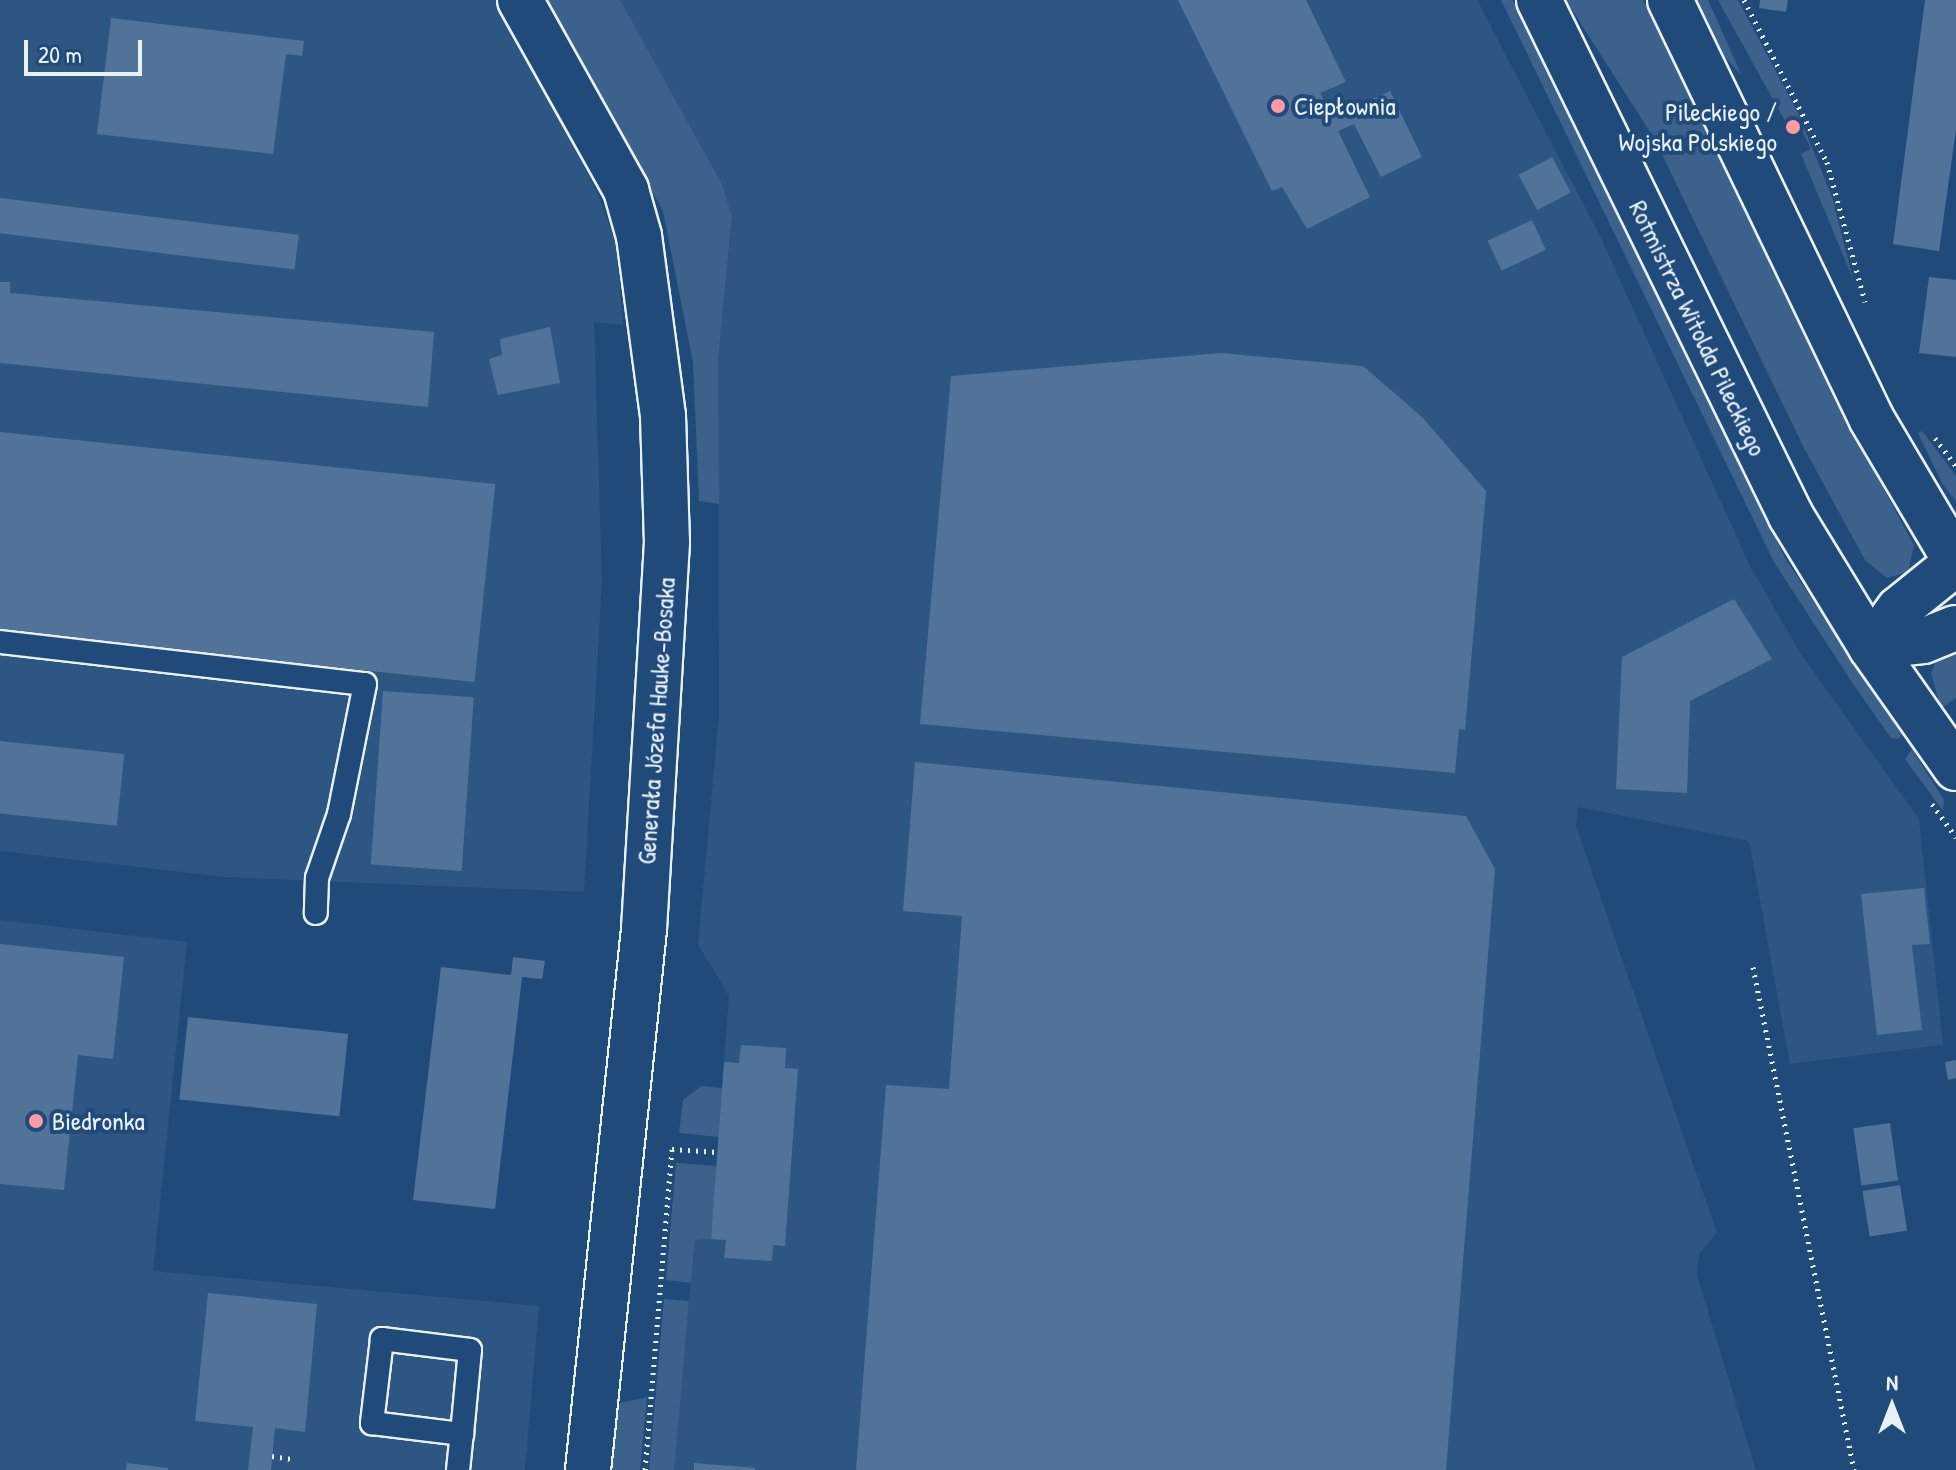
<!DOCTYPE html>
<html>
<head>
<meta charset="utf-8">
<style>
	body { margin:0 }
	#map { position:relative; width:1956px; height:1470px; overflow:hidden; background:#1f4a7a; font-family:"Patrick Hand",sans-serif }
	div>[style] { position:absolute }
	.built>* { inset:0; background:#2e5683 }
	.green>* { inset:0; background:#3c628c; transform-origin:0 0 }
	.building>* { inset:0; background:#517399; transform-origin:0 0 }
	.path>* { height:5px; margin-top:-2.5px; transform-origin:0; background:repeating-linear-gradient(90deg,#e8f1f8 0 2px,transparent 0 8px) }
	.roads { filter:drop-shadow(2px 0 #e8f1f8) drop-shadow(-2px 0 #e8f1f8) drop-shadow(0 2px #e8f1f8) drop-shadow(0 -2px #e8f1f8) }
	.lane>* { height:22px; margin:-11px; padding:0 11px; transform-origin:11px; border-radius:11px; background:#1f4a7a }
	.street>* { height:44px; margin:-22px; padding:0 22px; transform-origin:22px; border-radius:22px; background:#1f4a7a }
	.secondary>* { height:44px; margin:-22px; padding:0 22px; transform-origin:22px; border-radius:22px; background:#1f4a7a }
	.dots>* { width:22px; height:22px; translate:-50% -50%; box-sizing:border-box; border:4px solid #1f4a7a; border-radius:50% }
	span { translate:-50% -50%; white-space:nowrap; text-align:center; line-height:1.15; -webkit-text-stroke:8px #1f4a7a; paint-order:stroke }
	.poi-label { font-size:26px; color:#e8f1f8 }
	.left { translate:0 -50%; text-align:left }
	.right { translate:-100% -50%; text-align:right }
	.street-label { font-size:26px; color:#e8f1f8 }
	.north { position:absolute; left:1852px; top:1366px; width:80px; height:80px; -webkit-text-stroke:6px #1f4a7a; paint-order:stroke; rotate:0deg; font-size:22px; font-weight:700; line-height:32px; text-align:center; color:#e8f1f8 }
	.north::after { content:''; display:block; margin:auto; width:28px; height:36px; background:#e8f1f8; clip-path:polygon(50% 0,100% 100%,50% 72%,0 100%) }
	.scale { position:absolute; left:24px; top:40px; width:118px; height:36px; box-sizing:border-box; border:4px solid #e8f1f8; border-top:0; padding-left:10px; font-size:24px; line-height:28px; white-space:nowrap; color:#e8f1f8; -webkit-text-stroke:6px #1f4a7a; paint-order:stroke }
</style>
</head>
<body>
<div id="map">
	<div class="built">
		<div style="clip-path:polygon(0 0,496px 0,597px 192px,616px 243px,623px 325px,594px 322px,602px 581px,584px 892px,225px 877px,0 851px)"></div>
		<div style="clip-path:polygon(620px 0,1477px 0,1599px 234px,1750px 566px,1800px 653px,1919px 819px,1943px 1045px,1790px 1064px,1749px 841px,1578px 807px,1576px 826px,1717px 1233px,1699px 1254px,1697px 1275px,1756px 1470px,672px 1470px,695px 1240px,711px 1238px,729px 996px,698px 944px,719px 715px,718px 360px,732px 216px,722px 184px)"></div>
		<div style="clip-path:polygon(0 920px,187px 942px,153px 1271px,539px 1306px,525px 1470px,0 1470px)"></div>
	</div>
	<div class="green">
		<div style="clip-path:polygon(544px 0,620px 0,722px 184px,732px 216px,718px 360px,719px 504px,699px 501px,693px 362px,663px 211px)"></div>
		<div style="clip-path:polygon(1501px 0,1513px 0,1785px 558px,1902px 735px,1898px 739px,1891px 738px,1855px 687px,1774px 562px)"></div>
		<div style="clip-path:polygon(1566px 0,1643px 0,1850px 427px,1914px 545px,1908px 572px,1887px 578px,1865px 560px,1804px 448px,1655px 140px)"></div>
		<div style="clip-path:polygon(1695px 0,1708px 0,1742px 76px,1723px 55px)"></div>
		<div style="clip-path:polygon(1718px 0,1738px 0,1799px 115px,1832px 197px,1853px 279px,1801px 154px,1811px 149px,1796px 118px,1785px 121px)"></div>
		<div style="clip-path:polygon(1922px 431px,1956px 476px,1956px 501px,1943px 485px,1918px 433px)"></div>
		<div style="clip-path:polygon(1956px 646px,1956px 698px,1941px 708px,1931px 673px,1937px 659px)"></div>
		<div style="clip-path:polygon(1912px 749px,1944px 800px,1943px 811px,1905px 759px)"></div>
		<div style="clip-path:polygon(701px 1086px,722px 1088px,719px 1137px,679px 1133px,683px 1100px)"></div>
		<div style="clip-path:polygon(676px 1163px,717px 1166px,711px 1239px,695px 1240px,691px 1283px,666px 1280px)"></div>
		<div style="left:664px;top:1299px;width:25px;height:172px;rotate:5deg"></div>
		<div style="clip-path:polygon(647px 1397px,640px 1470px,610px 1470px,616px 1404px)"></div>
	</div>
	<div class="building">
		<div style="clip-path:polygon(1178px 0,1306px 0,1346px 82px,1320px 93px,1332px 118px,1390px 91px,1422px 157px,1381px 177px,1354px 124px,1338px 131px,1370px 197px,1307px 229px,1282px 187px,1272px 191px)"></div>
		<div style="clip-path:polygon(1760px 0,1788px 0,1786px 12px,1759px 8px)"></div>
		<div style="clip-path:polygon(1925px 0,1956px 0,1956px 129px,1939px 251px,1893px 244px)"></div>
		<div style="clip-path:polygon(111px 18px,304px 41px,302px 56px,286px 54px,273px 154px,97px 134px)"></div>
		<div style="left:1552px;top:157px;width:40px;height:38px;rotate:62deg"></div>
		<div style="left:0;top:198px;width:301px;height:35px;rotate:7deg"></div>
		<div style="left:1532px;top:220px;width:33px;height:49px;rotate:65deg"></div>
		<div style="clip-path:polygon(1929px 277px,1956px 280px,1956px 357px,1919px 353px)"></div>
		<div style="clip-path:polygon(0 282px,10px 282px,10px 293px,434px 332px,428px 407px,0 363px)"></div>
		<div style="clip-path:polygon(550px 327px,560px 383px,498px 395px,489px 359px,502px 355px,500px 339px)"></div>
		<div style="clip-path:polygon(1221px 353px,1363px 366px,1422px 417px,1486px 491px,1465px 730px,1459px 729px,1455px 773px,920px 724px,951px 376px)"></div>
		<div style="left:0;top:432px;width:498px;height:199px;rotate:6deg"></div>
		<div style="clip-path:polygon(1734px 599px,1772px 659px,1690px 701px,1687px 793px,1616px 789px,1622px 657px)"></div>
		<div style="left:383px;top:691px;width:91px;height:174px;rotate:4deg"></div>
		<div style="left:0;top:741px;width:125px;height:72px;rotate:6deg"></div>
		<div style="clip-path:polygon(915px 762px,1466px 816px,1495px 869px,1446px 1470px,856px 1470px,886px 1085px,949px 1089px,962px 916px,903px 911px)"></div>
		<div style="clip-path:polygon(1924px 888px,1930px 944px,1912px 945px,1922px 1030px,1877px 1035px,1861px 894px)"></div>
		<div style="clip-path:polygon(0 944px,124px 957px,113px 1059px,78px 1055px,64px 1190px,0 1184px)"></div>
		<div style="clip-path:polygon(513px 957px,545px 961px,542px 979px,522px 977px,495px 1209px,413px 1200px,441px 967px,511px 975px)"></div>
		<div style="left:188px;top:1017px;width:161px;height:83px;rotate:6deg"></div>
		<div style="clip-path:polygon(741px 1045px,786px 1048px,785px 1068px,798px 1069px,785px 1246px,773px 1245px,772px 1261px,724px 1258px,726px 1240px,711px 1239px,724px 1062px,739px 1063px)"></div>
		<div style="clip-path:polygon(1956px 1060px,1956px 1078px,1948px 1080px,1945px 1062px)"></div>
		<div style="left:1890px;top:1123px;width:58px;height:37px;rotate:82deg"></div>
		<div style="left:1900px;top:1185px;width:46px;height:38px;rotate:81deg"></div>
		<div style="clip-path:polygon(208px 1293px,317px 1304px,305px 1432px,275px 1428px,271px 1470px,248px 1470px,253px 1427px,195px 1421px)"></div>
		<div style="clip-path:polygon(127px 1463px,168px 1468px,168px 1470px,126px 1470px)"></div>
		<div style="clip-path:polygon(694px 1463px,755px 1468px,755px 1470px,694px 1470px)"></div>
	</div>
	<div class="path">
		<div style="left:1744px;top:0;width:182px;rotate:62.9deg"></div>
		<div style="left:1827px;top:162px;width:145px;rotate:74.8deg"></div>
		<div style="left:1935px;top:438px;width:35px;rotate:53deg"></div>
		<div style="left:1932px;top:804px;width:41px;rotate:54deg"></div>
		<div style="left:1753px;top:967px;width:513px;rotate:78.65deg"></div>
		<div style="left:272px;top:1456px;width:19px;rotate:9deg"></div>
		<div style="left:645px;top:1470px;width:322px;rotate:-85.2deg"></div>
		<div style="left:672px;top:1149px;width:45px;rotate:3.8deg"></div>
	</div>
	<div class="roads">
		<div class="lane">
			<div style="left:0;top:642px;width:367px;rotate:6.6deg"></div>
			<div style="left:365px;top:684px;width:133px;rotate:101.3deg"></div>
			<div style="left:339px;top:814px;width:68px;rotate:109deg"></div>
			<div style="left:317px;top:878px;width:35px;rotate:92deg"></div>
			<div style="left:458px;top:1470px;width:36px;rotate:-84deg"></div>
			<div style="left:462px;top:1434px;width:84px;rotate:-84.6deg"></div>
			<div style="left:470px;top:1350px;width:89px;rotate:-172.9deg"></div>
			<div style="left:382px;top:1339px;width:85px;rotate:96.8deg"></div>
			<div style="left:372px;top:1423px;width:91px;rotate:7deg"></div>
		</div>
		<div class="street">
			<div style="left:520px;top:0;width:218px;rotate:60.8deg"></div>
			<div style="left:626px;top:190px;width:48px;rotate:74.2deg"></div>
			<div style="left:639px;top:236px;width:182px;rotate:82.4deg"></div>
			<div style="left:663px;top:416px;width:126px;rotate:88.2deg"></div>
			<div style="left:667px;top:542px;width:388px;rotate:93.4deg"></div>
			<div style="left:644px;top:929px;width:544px;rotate:95.91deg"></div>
		</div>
		<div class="secondary">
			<div style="left:1539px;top:0;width:574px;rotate:63.97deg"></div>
			<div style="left:1791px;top:516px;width:153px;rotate:58.6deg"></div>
			<div style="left:1871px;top:647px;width:148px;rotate:54.9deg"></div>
			<div style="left:1670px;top:0;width:464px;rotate:64.3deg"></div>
			<div style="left:1871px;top:418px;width:167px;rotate:59.4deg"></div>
			<div style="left:1871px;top:647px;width:47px;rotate:-53.6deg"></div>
			<div style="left:1899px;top:609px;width:73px;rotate:-38.9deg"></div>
			<div style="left:1871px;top:647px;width:52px;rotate:-6.6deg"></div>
			<div style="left:1923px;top:641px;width:35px;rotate:-22deg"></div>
		</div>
	</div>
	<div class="dots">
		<div style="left:1278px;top:106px;background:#ff9aa2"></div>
		<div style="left:1793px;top:127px;background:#ff9aa2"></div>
		<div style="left:36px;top:1121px;background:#ff9aa2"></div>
	</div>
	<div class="poi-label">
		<span class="left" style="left:1294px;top:106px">Ciepłownia</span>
		<span class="right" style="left:1777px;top:127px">Pileckiego /<br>Wojska Polskiego</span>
		<span class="left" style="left:52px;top:1121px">Biedronka</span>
	</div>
	<div class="street-label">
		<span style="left:1698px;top:328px;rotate:64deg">Rotmistrza Witolda Pileckiego</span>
		<span style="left:656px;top:721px;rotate:-86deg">Generała Józefa Hauke-Bosaka</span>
	</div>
	<div class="north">N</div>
	<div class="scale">20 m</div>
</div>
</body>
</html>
